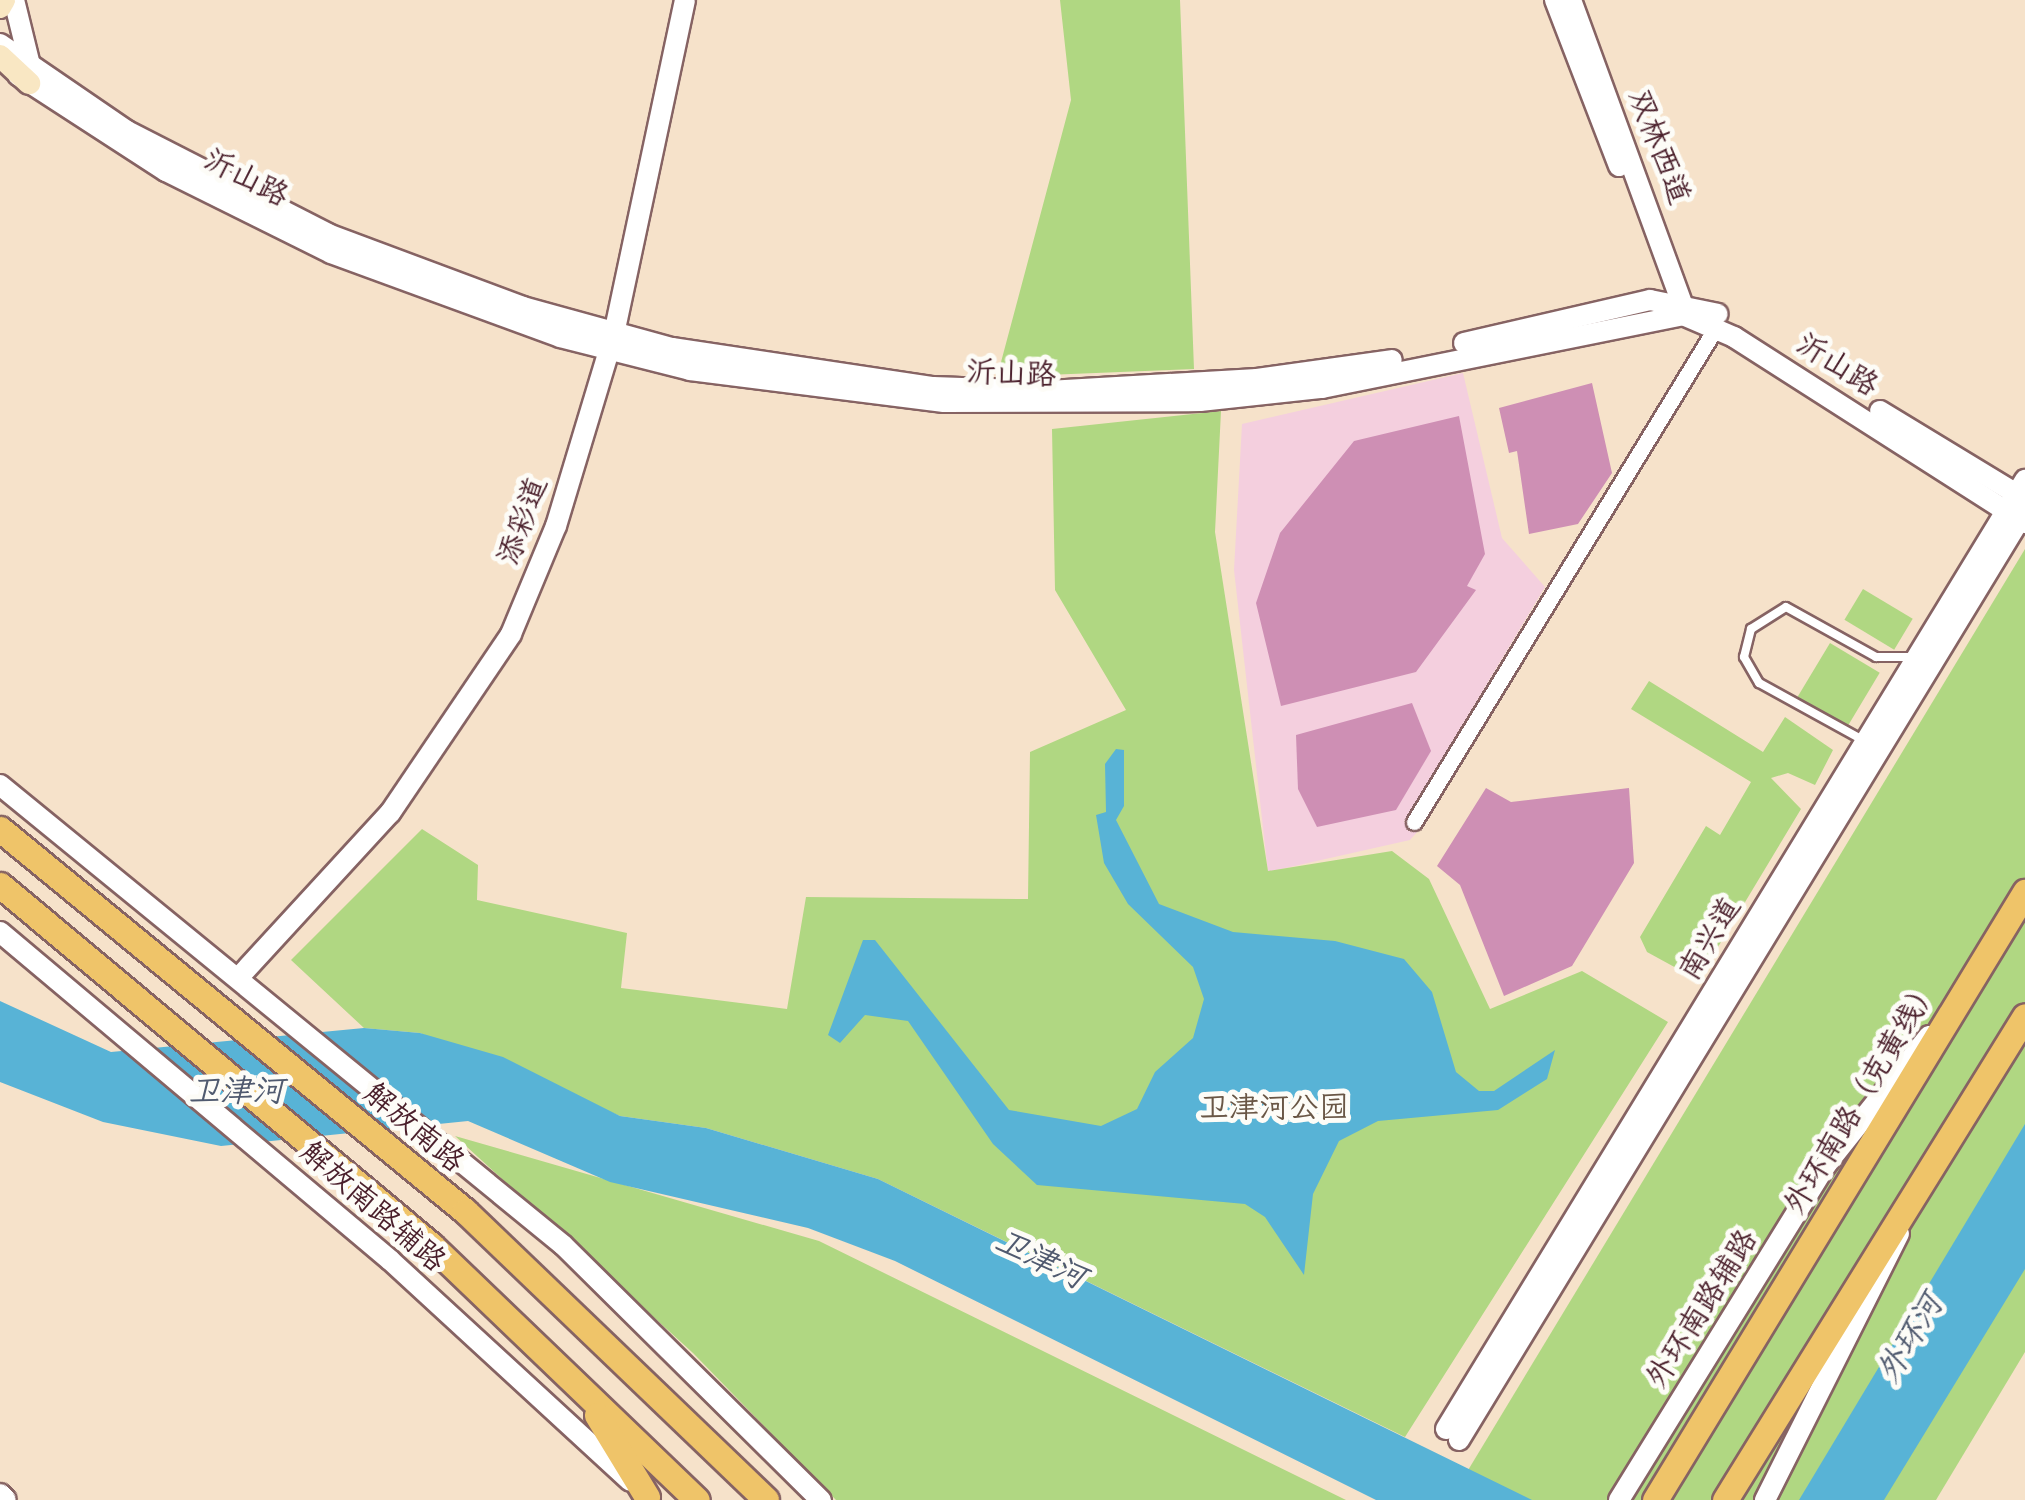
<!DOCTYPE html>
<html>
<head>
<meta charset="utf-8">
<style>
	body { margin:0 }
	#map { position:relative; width:2025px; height:1500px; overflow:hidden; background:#f6e2ca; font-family:"Balsamiq Sans","LXGW WenKai TC",sans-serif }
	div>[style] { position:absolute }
	.built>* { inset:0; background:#f4cfde }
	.green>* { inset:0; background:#b0d782; transform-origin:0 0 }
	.water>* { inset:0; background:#58b3d6 }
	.building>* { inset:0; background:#ce8fb4 }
	.roads { filter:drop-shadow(2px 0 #866363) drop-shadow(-2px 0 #866363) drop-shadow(0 2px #866363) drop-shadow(0 -2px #866363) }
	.service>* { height:8px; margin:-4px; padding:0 4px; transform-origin:4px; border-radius:4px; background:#fff }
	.minor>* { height:15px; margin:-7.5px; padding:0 7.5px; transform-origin:7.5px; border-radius:7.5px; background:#fff }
	.tertiary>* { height:20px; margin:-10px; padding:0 10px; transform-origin:10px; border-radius:10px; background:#fff }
	.secondary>* { height:22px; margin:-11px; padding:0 11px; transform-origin:11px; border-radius:11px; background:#f9e7c3 }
	.trunk>* { height:25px; margin:-12.5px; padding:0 12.5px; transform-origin:12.5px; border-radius:12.5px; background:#efc469 }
	span { translate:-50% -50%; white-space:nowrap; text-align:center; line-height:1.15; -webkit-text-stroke:10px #fdfcf7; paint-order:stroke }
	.street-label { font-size:30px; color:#4a1f2b }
	.park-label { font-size:30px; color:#695645 }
	.water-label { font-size:32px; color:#505a6f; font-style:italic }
</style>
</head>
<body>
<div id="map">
	<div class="built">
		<div style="clip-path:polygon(1463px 373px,1502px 538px,1545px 587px,1404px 822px,1418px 831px,1410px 840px,1268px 872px,1234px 570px,1242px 424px)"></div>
	</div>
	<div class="green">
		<div style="clip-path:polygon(1060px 0,1180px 0,1194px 369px,997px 377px,1071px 100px)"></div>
		<div style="clip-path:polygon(1221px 411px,1215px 532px,1268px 871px,1392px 851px,1429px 879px,1490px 1009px,1582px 971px,1668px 1022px,1405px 1437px,878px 1179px,706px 1128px,620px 1116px,420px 1033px,364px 1028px,291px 960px,422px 829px,478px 865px,477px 900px,627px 933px,621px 988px,787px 1009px,806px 897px,1028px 899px,1030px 752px,1126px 710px,1055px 590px,1052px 429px)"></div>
		<div style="clip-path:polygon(2025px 549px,2025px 1352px,1936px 1500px,1450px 1500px)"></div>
		<div style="left:1863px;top:589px;width:58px;height:36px;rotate:31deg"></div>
		<div style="left:1830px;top:643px;width:58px;height:64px;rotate:31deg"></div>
		<div style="clip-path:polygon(1649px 681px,1763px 752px,1785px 717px,1833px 750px,1815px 785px,1788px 773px,1771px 778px,1801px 809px,1706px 967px,1689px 975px,1647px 952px,1640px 937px,1706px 826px,1720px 835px,1751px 782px,1631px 709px)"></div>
		<div style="clip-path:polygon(455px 1136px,819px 1241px,1346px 1500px,836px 1500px,693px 1353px)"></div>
	</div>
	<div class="water">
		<div style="clip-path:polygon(1116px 749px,1124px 750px,1124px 806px,1116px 820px,1159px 904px,1233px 932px,1335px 941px,1404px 959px,1432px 992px,1456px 1072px,1479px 1091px,1494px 1091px,1555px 1050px,1547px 1079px,1498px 1110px,1378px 1121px,1339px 1141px,1313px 1194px,1304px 1275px,1265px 1217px,1245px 1204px,1037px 1185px,993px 1144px,908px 1021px,865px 1015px,840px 1043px,828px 1035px,863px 940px,875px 940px,1009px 1110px,1101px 1126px,1137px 1109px,1155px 1072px,1193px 1038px,1204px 999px,1193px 967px,1128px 904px,1104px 863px,1096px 815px,1106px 812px,1105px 764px)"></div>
		<div style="clip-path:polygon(0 1001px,111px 1052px,364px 1028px,420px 1033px,503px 1057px,620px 1116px,706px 1128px,878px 1179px,1532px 1500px,1376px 1500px,895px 1261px,808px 1228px,610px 1182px,468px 1121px,221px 1146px,103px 1122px,0 1082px)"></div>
		<div style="clip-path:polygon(2025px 1124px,2025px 1269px,1884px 1500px,1799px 1500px)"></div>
	</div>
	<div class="building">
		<div style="clip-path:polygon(1592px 383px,1612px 473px,1578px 524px,1529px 534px,1517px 451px,1509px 453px,1499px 408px)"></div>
		<div style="clip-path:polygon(1459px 416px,1485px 554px,1467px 586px,1476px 590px,1416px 672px,1281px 706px,1256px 603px,1280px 533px,1354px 441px)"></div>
		<div style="clip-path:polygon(1412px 703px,1431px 751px,1396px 810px,1317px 827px,1298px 789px,1296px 735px)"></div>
		<div style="clip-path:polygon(1486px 788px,1511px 802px,1629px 788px,1634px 863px,1572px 966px,1504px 996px,1460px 885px,1437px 866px)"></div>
	</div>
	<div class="roads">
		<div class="service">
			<div style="left:1861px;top:739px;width:116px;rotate:-151.2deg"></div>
			<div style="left:1759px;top:683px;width:30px;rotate:-120deg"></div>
			<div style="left:1744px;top:657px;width:29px;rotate:-76deg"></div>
			<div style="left:1751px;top:629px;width:41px;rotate:-32.2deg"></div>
			<div style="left:1786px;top:607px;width:103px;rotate:29.1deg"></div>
			<div style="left:1876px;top:657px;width:35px"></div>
		</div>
		<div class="minor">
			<div style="left:1414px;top:822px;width:572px;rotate:-58.59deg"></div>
		</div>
		<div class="tertiary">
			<div style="left:14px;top:0;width:63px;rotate:76.2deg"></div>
			<div style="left:1555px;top:0;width:178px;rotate:68.9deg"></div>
			<div style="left:1571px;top:0;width:329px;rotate:69.9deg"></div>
			<div style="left:0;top:44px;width:154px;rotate:34.4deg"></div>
			<div style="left:127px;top:131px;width:226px;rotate:27.1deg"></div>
			<div style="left:328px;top:234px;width:208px;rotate:20.5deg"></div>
			<div style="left:523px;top:307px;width:155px;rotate:15.4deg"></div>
			<div style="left:672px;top:348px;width:264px;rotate:8.5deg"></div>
			<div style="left:933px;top:387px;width:115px;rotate:2deg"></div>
			<div style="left:1048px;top:391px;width:209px;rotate:-3.3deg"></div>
			<div style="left:1257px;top:379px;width:136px;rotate:-8deg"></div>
			<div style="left:18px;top:75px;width:176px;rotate:33deg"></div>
			<div style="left:166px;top:171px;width:184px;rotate:26.4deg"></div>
			<div style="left:331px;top:253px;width:244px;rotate:20.1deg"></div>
			<div style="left:560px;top:337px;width:134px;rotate:14.2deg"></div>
			<div style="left:690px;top:370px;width:256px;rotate:7.2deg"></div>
			<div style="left:944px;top:402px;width:256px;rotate:-0.2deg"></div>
			<div style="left:1200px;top:401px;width:123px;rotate:-6.1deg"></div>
			<div style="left:1322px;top:388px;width:368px;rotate:-11.4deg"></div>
			<div style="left:1683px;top:315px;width:56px;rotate:23.3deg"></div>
			<div style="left:1734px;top:337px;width:345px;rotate:32.6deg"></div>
			<div style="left:1464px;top:343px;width:191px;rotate:-13deg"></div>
			<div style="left:1650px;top:300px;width:69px;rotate:11.6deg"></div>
			<div style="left:1880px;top:411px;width:170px;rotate:31.3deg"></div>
			<div style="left:0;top:785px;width:727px;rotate:39.25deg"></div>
			<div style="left:563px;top:1245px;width:363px;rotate:44.7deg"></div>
			<div style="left:0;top:932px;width:510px;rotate:40.06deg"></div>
			<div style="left:390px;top:1260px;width:326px;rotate:42.6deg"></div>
			<div style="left:240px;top:976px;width:222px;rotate:-47.4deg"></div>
			<div style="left:390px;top:813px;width:216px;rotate:-55.9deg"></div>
			<div style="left:511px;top:634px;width:117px;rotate:-67.4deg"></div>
			<div style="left:556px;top:526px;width:201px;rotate:-73.2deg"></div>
			<div style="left:614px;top:334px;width:341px;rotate:-78deg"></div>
			<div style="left:1446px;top:1429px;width:1112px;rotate:-58.61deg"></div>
			<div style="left:1459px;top:1440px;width:1088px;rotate:-58.65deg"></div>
			<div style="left:0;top:1494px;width:8px;rotate:45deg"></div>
			<div style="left:1619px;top:1500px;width:394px;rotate:-58.3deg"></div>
			<div style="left:1826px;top:1165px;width:165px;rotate:-51.4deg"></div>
			<div style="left:1765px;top:1500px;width:298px;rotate:-63.3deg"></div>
		</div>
		<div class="secondary">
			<div style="left:0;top:7px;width:8px;rotate:-60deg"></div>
			<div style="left:0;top:56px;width:40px;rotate:43deg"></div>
		</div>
		<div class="trunk">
			<div style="left:0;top:829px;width:602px;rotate:39.4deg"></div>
			<div style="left:465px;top:1211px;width:417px;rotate:43.8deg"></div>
			<div style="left:0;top:885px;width:562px;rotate:39.87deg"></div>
			<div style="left:431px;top:1245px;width:368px;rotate:43.8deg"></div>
			<div style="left:597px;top:1415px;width:96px;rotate:58.6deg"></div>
			<div style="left:1655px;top:1500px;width:712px;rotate:-58.68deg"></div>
			<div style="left:1725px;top:1500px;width:569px;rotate:-58.21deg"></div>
		</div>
	</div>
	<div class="street-label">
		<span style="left:1659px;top:147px;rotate:69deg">双林西道</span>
		<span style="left:246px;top:178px;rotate:27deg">沂山路</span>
		<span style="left:1837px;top:365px;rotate:32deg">沂山路</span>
		<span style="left:1011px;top:374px;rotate:2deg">沂山路</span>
		<span style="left:523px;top:521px;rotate:-70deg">添彩道</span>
		<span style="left:1710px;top:939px;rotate:-59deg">南兴道</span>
		<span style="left:1862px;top:1096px;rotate:-59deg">外环南路（克黄线）</span>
		<span style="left:414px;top:1128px;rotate:40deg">解放南路</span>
		<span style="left:373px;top:1207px;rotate:41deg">解放南路辅路</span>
		<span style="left:1702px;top:1309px;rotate:-58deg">外环南路辅路</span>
	</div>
	<div class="park-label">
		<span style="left:1274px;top:1108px">卫津河公园</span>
	</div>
	<div class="water-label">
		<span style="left:236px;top:1092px">卫津河</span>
		<span style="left:1040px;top:1260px;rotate:26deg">卫津河</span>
		<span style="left:1911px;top:1339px;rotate:-59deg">外环河</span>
	</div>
</div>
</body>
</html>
